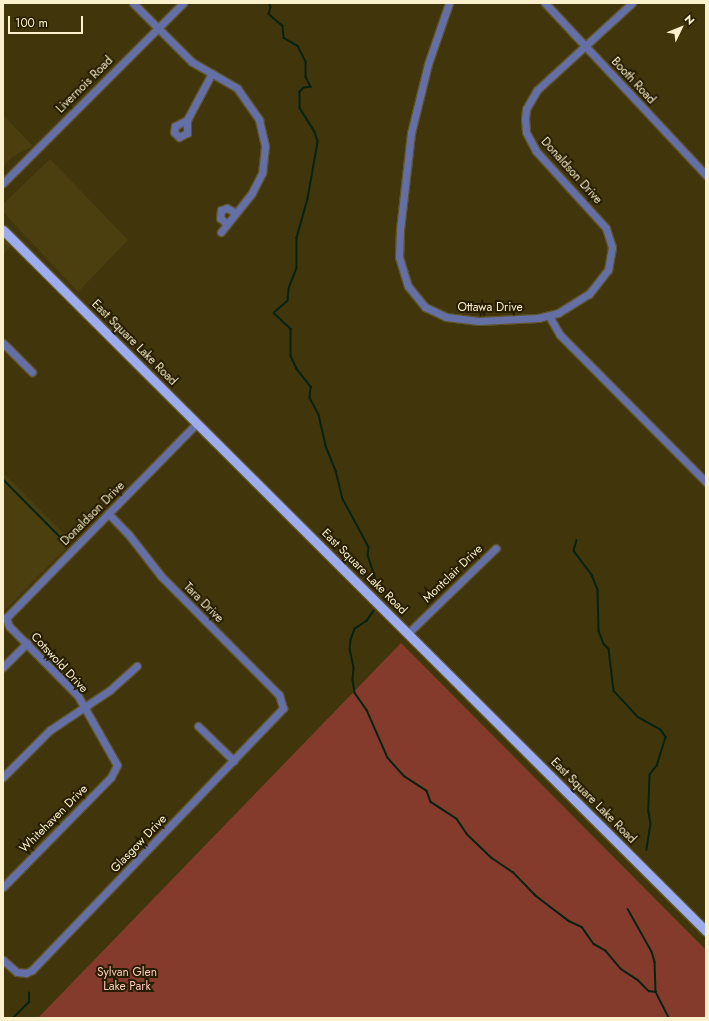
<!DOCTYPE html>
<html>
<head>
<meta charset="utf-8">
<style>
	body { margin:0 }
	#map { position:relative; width:709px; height:1021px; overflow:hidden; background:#41350c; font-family:Jost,sans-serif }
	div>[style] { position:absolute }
	.built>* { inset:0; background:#4b3f10 }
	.green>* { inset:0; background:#853b2c }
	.stream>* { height:1.5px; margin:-0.75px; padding:0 0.75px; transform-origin:0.75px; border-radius:0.75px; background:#062312 }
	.roads { filter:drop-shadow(1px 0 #5f532b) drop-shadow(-1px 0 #5f532b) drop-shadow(0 1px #5f532b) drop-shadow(0 -1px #5f532b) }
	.minor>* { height:7px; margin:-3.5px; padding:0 3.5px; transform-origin:3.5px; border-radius:3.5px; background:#6470a5 }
	.major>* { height:9px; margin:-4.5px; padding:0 4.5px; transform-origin:4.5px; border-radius:4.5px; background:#9dacec }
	span { translate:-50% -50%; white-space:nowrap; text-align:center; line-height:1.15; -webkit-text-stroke:4px #261d00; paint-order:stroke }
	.street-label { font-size:12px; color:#faf0cb }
	.park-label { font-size:12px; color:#fecbbf }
	.frame { position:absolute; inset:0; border:4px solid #faf0cb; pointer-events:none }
	.north { position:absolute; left:661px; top:8px; width:40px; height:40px; -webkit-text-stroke:3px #261d00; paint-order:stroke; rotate:47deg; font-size:11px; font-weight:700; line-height:16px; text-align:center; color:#faf0cb }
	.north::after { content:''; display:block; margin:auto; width:14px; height:18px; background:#faf0cb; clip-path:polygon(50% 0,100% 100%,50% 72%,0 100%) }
	.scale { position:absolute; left:8px; top:16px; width:75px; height:18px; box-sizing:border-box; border:2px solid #faf0cb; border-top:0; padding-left:5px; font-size:12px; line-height:14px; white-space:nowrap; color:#faf0cb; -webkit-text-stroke:3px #261d00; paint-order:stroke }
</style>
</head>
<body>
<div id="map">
	<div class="built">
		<div style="clip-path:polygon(3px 115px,33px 146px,12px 157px,3px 167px)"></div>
		<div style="clip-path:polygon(50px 159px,128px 240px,78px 292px,3px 212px,3px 204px)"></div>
		<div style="clip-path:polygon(4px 239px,11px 246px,3px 255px,3px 241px)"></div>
		<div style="clip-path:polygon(3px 473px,72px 542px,3px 612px)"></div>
	</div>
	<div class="green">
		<div style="clip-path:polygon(401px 643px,706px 950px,706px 1018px,38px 1018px)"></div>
	</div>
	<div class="stream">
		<div style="left:269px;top:3px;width:4px;rotate:63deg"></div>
		<div style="left:271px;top:7px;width:7px;rotate:106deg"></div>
		<div style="left:269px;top:14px;width:18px;rotate:41deg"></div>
		<div style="left:283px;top:26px;width:12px;rotate:85deg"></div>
		<div style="left:284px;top:38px;width:16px;rotate:30deg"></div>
		<div style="left:298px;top:46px;width:18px;rotate:63deg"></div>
		<div style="left:306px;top:62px;width:15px;rotate:90deg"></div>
		<div style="left:306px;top:77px;width:11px;rotate:63deg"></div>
		<div style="left:311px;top:87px;width:7px;rotate:172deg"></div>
		<div style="left:304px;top:88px;width:6px;rotate:135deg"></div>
		<div style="left:300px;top:92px;width:16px;rotate:90deg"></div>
		<div style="left:300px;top:108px;width:28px;rotate:58deg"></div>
		<div style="left:315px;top:132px;width:10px;rotate:73deg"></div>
		<div style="left:318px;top:142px;width:58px;rotate:100deg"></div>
		<div style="left:308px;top:199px;width:41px;rotate:105.8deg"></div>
		<div style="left:297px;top:238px;width:30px;rotate:90deg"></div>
		<div style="left:297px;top:268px;width:22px;rotate:111deg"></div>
		<div style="left:289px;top:289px;width:12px;rotate:95deg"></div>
		<div style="left:288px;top:301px;width:18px;rotate:139deg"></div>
		<div style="left:274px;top:313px;width:23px;rotate:43deg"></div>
		<div style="left:291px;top:329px;width:27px;rotate:90deg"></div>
		<div style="left:291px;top:356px;width:14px;rotate:65deg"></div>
		<div style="left:297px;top:369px;width:23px;rotate:52deg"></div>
		<div style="left:311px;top:387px;width:11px;rotate:95deg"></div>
		<div style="left:310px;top:398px;width:19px;rotate:62deg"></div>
		<div style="left:319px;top:415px;width:32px;rotate:77deg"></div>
		<div style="left:326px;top:446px;width:27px;rotate:68deg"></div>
		<div style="left:336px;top:471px;width:29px;rotate:76deg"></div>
		<div style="left:343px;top:499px;width:55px;rotate:61.6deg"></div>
		<div style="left:369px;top:547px;width:8px;rotate:97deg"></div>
		<div style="left:368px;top:555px;width:22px;rotate:72deg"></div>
		<div style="left:375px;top:576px;width:13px;rotate:86deg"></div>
		<div style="left:3px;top:479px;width:91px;rotate:45.4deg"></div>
		<div style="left:577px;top:540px;width:11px;rotate:105deg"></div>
		<div style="left:574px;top:551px;width:30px;rotate:53deg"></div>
		<div style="left:592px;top:575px;width:16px;rotate:68deg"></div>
		<div style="left:598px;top:590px;width:41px;rotate:88.6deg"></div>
		<div style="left:599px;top:631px;width:14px;rotate:69deg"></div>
		<div style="left:604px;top:644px;width:7px;rotate:45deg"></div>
		<div style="left:609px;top:649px;width:42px;rotate:83.2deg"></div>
		<div style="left:614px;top:691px;width:35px;rotate:47deg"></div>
		<div style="left:638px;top:717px;width:26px;rotate:29deg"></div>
		<div style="left:661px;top:730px;width:9px;rotate:54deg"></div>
		<div style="left:666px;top:737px;width:30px;rotate:107deg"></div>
		<div style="left:657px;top:766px;width:11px;rotate:128deg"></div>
		<div style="left:650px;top:775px;width:37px;rotate:92deg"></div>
		<div style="left:649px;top:812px;width:12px;rotate:81deg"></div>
		<div style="left:651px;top:824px;width:26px;rotate:99deg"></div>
		<div style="left:374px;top:611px;width:12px;rotate:125deg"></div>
		<div style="left:367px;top:621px;width:14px;rotate:146deg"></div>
		<div style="left:355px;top:629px;width:12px;rotate:110deg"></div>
		<div style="left:351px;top:640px;width:9px;rotate:96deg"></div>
		<div style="left:350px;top:649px;width:19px;rotate:78deg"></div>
		<div style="left:354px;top:668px;width:12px;rotate:95deg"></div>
		<div style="left:353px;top:680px;width:13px;rotate:81deg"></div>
		<div style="left:355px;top:693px;width:21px;rotate:55deg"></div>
		<div style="left:367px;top:710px;width:52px;rotate:66.4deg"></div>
		<div style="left:388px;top:758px;width:24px;rotate:48deg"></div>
		<div style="left:404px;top:776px;width:27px;rotate:33deg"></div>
		<div style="left:427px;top:791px;width:12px;rotate:70deg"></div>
		<div style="left:431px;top:802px;width:31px;rotate:33deg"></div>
		<div style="left:457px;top:819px;width:18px;rotate:56deg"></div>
		<div style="left:467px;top:834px;width:35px;rotate:44deg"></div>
		<div style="left:492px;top:858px;width:25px;rotate:34deg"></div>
		<div style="left:513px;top:872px;width:32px;rotate:46deg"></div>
		<div style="left:535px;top:895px;width:43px;rotate:37.4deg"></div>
		<div style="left:569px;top:921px;width:14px;rotate:25deg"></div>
		<div style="left:582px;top:927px;width:21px;rotate:55deg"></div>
		<div style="left:594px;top:944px;width:14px;rotate:30deg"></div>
		<div style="left:606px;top:951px;width:23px;rotate:50deg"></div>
		<div style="left:621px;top:969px;width:20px;rotate:33deg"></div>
		<div style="left:638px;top:980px;width:16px;rotate:45deg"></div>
		<div style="left:649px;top:991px;width:7px;rotate:8deg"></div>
		<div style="left:628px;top:909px;width:49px;rotate:60.8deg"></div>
		<div style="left:652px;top:952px;width:10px;rotate:73deg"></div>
		<div style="left:655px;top:962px;width:30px;rotate:88deg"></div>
		<div style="left:656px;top:992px;width:29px;rotate:63deg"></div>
		<div style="left:13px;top:1018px;width:23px;rotate:-45deg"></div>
		<div style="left:29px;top:1002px;width:9px;rotate:-90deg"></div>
	</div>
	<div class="roads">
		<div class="minor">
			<div style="left:133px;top:3px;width:83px;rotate:45deg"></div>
			<div style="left:192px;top:62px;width:52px;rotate:30deg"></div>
			<div style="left:237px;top:88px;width:39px;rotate:55deg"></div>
			<div style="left:259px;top:120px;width:27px;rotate:77deg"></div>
			<div style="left:265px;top:146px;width:27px;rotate:96deg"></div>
			<div style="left:262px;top:173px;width:22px;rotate:117deg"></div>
			<div style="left:252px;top:193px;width:50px;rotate:128.5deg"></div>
			<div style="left:449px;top:3px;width:65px;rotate:109deg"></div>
			<div style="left:428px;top:64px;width:71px;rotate:103.8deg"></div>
			<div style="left:411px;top:133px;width:98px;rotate:96.5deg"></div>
			<div style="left:400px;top:230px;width:27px;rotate:92deg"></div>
			<div style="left:399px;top:257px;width:30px;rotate:73deg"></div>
			<div style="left:408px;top:286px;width:27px;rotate:51deg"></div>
			<div style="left:425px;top:307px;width:23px;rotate:25deg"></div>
			<div style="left:446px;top:317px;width:33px;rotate:7deg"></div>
			<div style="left:479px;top:321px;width:59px;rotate:-2.9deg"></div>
			<div style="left:538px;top:318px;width:21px;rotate:-14deg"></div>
			<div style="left:558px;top:313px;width:36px;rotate:-32deg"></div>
			<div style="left:589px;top:294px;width:31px;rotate:-52deg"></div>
			<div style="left:608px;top:270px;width:23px;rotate:-80deg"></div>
			<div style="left:612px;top:247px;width:20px;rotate:-108deg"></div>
			<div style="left:606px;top:228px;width:104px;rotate:-132.3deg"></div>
			<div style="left:536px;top:151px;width:21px;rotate:-118deg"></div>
			<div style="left:526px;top:132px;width:13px;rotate:-94deg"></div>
			<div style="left:525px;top:119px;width:10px;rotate:-84deg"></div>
			<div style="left:526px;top:109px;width:22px;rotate:-60deg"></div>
			<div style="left:537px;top:90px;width:129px;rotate:-42.5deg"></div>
			<div style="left:545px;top:3px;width:236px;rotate:46.9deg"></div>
			<div style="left:187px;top:120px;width:13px;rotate:90deg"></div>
			<div style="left:187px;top:133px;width:9px;rotate:153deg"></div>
			<div style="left:179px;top:137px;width:7px;rotate:-135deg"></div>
			<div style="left:174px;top:132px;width:6px;rotate:-81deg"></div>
			<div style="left:175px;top:126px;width:13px;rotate:-27deg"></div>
			<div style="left:187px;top:120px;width:53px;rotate:-62deg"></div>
			<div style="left:3px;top:183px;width:255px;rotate:-45deg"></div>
			<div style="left:227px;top:224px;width:9px;rotate:-139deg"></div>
			<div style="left:220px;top:218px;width:8px;rotate:-83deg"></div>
			<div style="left:221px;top:210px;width:6px;rotate:-18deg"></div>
			<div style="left:227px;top:208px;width:10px;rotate:29deg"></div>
			<div style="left:549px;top:316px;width:22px;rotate:60deg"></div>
			<div style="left:560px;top:335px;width:207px;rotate:45.2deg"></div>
			<div style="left:3px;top:343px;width:41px;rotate:45deg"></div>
			<div style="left:408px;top:633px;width:122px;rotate:-44deg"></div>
			<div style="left:3px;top:667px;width:34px;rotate:-45deg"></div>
			<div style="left:198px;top:726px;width:50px;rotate:44.2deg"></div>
			<div style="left:3px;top:777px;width:66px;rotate:-45deg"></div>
			<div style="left:50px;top:730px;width:72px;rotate:-33.7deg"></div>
			<div style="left:110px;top:690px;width:36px;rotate:-42deg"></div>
			<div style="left:3px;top:887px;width:154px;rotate:-45.5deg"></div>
			<div style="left:111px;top:777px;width:13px;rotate:-63deg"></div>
			<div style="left:117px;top:765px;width:79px;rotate:-119.5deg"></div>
			<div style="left:78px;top:696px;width:98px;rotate:-134.6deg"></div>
			<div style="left:9px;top:626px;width:9px;rotate:-111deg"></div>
			<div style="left:6px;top:618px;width:273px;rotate:-45.6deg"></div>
			<div style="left:3px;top:960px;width:18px;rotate:41deg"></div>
			<div style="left:17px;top:972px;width:9px;rotate:6deg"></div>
			<div style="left:26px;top:973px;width:7px;rotate:-27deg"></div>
			<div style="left:32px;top:970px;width:363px;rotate:-46.2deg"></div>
			<div style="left:283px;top:708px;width:14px;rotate:-107deg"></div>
			<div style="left:279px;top:695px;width:168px;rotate:-134.8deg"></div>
			<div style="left:161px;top:576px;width:52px;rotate:-128deg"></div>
			<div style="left:129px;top:535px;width:30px;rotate:-134deg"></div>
		</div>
		<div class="major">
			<div style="left:3px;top:230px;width:993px;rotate:44.92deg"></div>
		</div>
	</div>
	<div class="street-label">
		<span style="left:633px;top:81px;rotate:47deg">Booth Road</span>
		<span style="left:85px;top:85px;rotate:-45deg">Livernois Road</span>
		<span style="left:571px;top:171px;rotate:48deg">Donaldson Drive</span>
		<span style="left:490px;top:308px">Ottawa Drive</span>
		<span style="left:134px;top:343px;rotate:45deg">East Square Lake Road</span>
		<span style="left:93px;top:514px;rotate:-45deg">Donaldson Drive</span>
		<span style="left:364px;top:572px;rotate:45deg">East Square Lake Road</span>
		<span style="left:453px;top:574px;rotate:-44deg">Montclair Drive</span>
		<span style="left:203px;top:603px;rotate:45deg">Tara Drive</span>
		<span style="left:59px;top:663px;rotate:47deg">Cotswold Drive</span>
		<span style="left:593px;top:801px;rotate:45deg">East Square Lake Road</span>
		<span style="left:54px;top:819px;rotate:-45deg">Whitehaven Drive</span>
		<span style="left:139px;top:844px;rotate:-46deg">Glasgow Drive</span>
	</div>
	<div class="park-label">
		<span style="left:127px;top:980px">Sylvan Glen<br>Lake Park</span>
	</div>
	<div class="frame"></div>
	<div class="north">N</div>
	<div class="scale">100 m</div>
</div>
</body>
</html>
